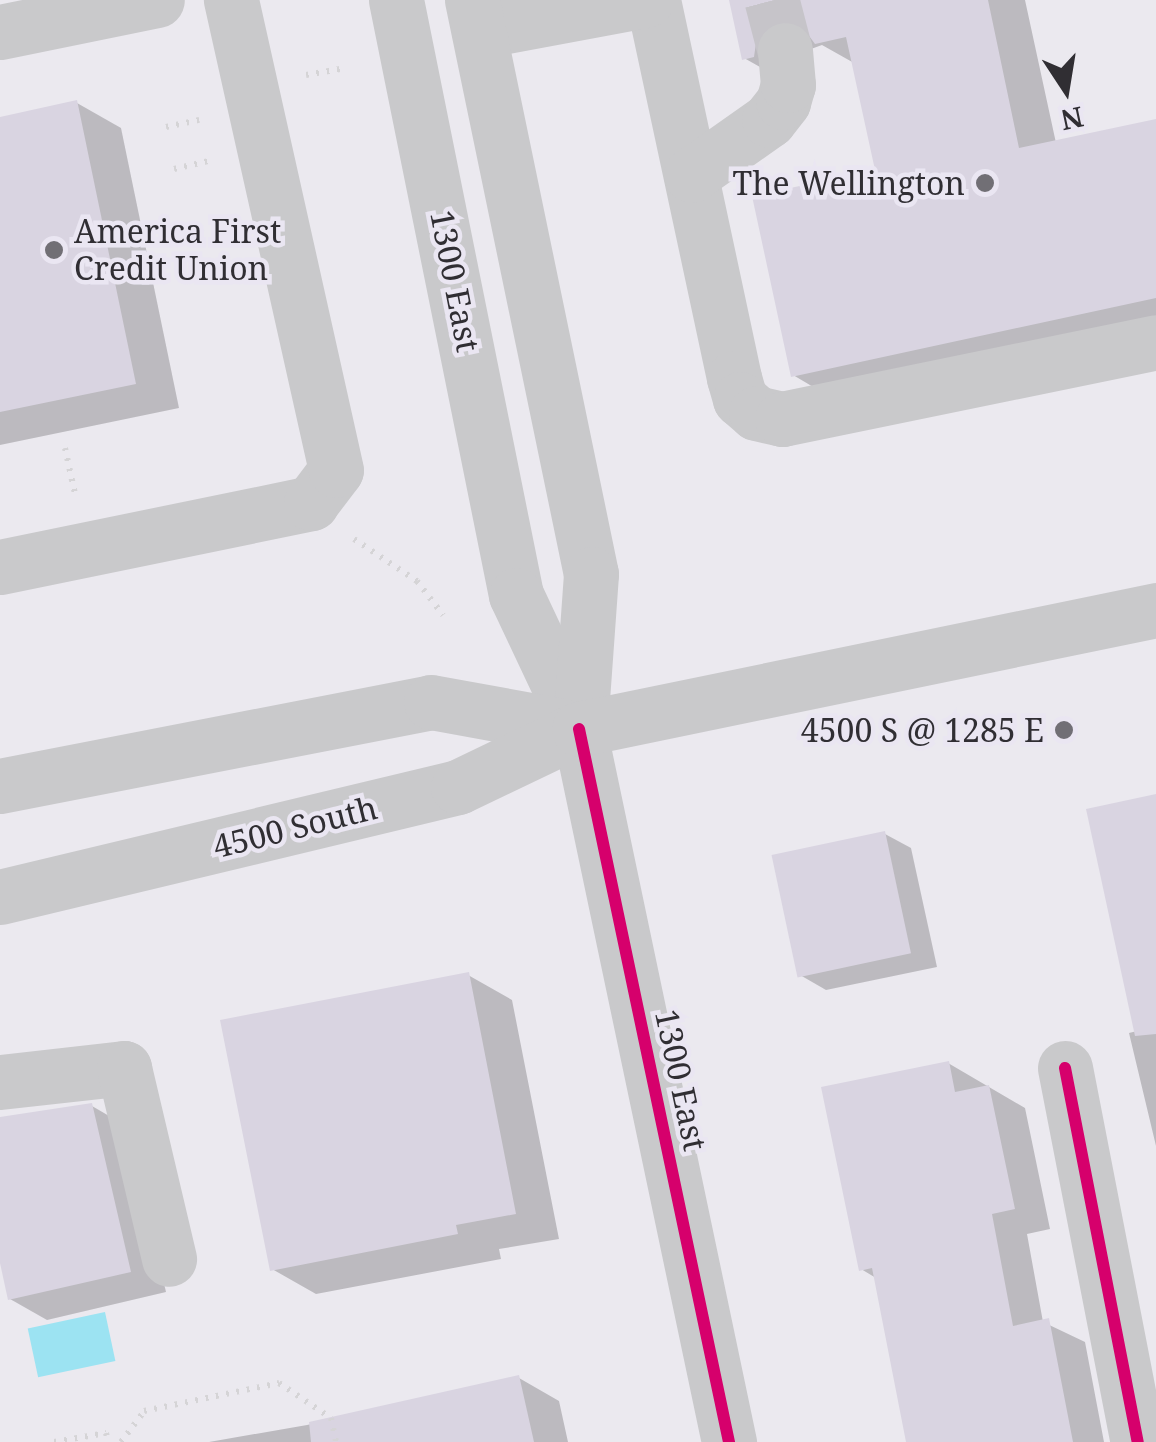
<!DOCTYPE html>
<html>
<head>
<meta charset="utf-8">
<style>
	body { margin:0 }
	#map { position:relative; width:1156px; height:1442px; overflow:hidden; background:#ebe9ef; font-family:"Noto Serif",serif }
	div>[style] { position:absolute }
	.water>* { inset:0; background:#9ce3f2; transform-origin:0 0 }
	.shadow>* { inset:0; background:#0003 }
	.building>* { inset:0; background:#d9d4e1; transform-origin:0 0 }
	.minor-tunnel>* { height:55px; margin-top:-27.5px; transform-origin:0; background:repeating-linear-gradient(90deg,#c6c4c9 0 55px,transparent 0 83px) }
	.path>* { height:6px; margin-top:-3px; transform-origin:0; background:repeating-linear-gradient(90deg,#d5d4d6 0 2.5px,transparent 0 10.5px) }
	.minor>* { height:55px; margin:-27.5px; padding:0 27.5px; transform-origin:27.5px; border-radius:27.5px; background:#c9c9cb }
	.major>* { height:55px; margin:-27.5px; padding:0 27.5px; transform-origin:27.5px; border-radius:27.5px; background:#c9c9cb }
	.cycleway>* { height:12px; margin:-6px; padding:0 6px; transform-origin:6px; border-radius:6px; background:#d6006c }
	.dots>* { width:28px; height:28px; translate:-50% -50%; box-sizing:border-box; border:5px solid #eae6f2; border-radius:50% }
	span { translate:-50% -50%; white-space:nowrap; text-align:center; line-height:1.15; -webkit-text-stroke:9px #eae6f2; paint-order:stroke }
	.poi-label { font-size:32px; color:#302e33 }
	.right { translate:-100% -50%; text-align:right }
	.left { translate:0 -50%; text-align:left }
	.street-label { font-size:32px; color:#302e33 }
	.north { position:absolute; left:1016px; top:40px; width:100px; height:100px; -webkit-text-stroke:8px #eae6f2; paint-order:stroke; rotate:168deg; font-size:28px; font-weight:700; line-height:40px; text-align:center; color:#302e33 }
	.north::after { content:''; display:block; margin:auto; width:35px; height:45px; background:#302e33; clip-path:polygon(50% 0,100% 100%,50% 72%,0 100%) }
</style>
</head>
<body>
<div id="map">
	<div class="water">
		<div style="left:105px;top:1312px;width:50px;height:79px;rotate:78deg"></div>
	</div>
	<div class="shadow">
		<div style="clip-path:polygon(732px 0,1025px 0,1056px 143px,1156px 122px,1156px 332px,837px 401px,793px 375px,878px 172px,854px 63px,822px 45px,811px 49px,788px 83px,744px 58px)"></div>
		<div style="clip-path:polygon(77px 103px,121px 128px,179px 408px,0 445px,0 119px)"></div>
		<div style="clip-path:polygon(1156px 796px,1156px 1146px,1129px 1033px,1137px 1031px)"></div>
		<div style="clip-path:polygon(885px 834px,911px 848px,937px 967px,826px 990px,800px 975px)"></div>
		<div style="clip-path:polygon(468px 975px,512px 1000px,559px 1239px,499px 1249px,501px 1259px,316px 1294px,272px 1269px)"></div>
		<div style="clip-path:polygon(948px 1063px,1025px 1108px,1050px 1229px,1027px 1234px,1043px 1322px,1085px 1342px,1104px 1442px,908px 1442px,876px 1278px,861px 1269px)"></div>
		<div style="clip-path:polygon(92px 1106px,128px 1127px,166px 1292px,47px 1320px,10px 1299px,0 1252px,0 1120px)"></div>
		<div style="clip-path:polygon(519px 1378px,559px 1401px,568px 1442px,209px 1442px,307px 1425px)"></div>
	</div>
	<div class="building">
		<div style="clip-path:polygon(729px 0,988px 0,1019px 148px,1156px 119px,1156px 298px,791px 377px,752px 196px,875px 170px,846px 37px,815px 44px,799px 22px,781px 19px,766px 25px,757px 36px,754px 57px,742px 60px)"></div>
		<div style="clip-path:polygon(77px 100px,136px 384px,0 412px,0 117px)"></div>
		<div style="clip-path:polygon(1156px 794px,1156px 1034px,1135px 1036px,1086px 809px)"></div>
		<div style="left:885px;top:831px;width:125px;height:116px;rotate:78deg"></div>
		<div style="clip-path:polygon(469px 972px,516px 1214px,456px 1225px,458px 1234px,270px 1271px,220px 1020px)"></div>
		<div style="clip-path:polygon(949px 1061px,955px 1092px,989px 1085px,1015px 1209px,992px 1214px,1013px 1326px,1049px 1318px,1073px 1442px,906px 1442px,872px 1268px,859px 1271px,821px 1087px)"></div>
		<div style="clip-path:polygon(92px 1103px,131px 1272px,8px 1300px,0 1263px,0 1117px)"></div>
		<div style="clip-path:polygon(519px 1375px,534px 1442px,311px 1442px,309px 1422px)"></div>
	</div>
	<div class="minor-tunnel">
		<div style="left:772px;top:0;width:52px;rotate:75.4deg"></div>
	</div>
	<div class="path">
		<div style="left:306px;top:75px;width:39px;rotate:-10deg"></div>
		<div style="left:166px;top:127px;width:34px;rotate:-12deg"></div>
		<div style="left:174px;top:169px;width:37px;rotate:-13deg"></div>
		<div style="left:65px;top:448px;width:47px;rotate:77.7deg"></div>
		<div style="left:354px;top:539px;width:76px;rotate:33.7deg"></div>
		<div style="left:417px;top:581px;width:43px;rotate:52.6deg"></div>
		<div style="left:54px;top:1442px;width:53px;rotate:-9.8deg"></div>
		<div style="left:106px;top:1433px;width:9px;rotate:77deg"></div>
		<div style="left:121px;top:1442px;width:39px;rotate:-53deg"></div>
		<div style="left:144px;top:1411px;width:138px;rotate:-11.7deg"></div>
		<div style="left:279px;top:1383px;width:63px;rotate:33.9deg"></div>
		<div style="left:331px;top:1418px;width:25px;rotate:78deg"></div>
	</div>
	<div class="minor">
		<div style="left:653px;top:0;width:387px;rotate:77.9deg"></div>
		<div style="left:734px;top:378px;width:22px;rotate:74deg"></div>
		<div style="left:740px;top:399px;width:21px;rotate:41deg"></div>
		<div style="left:756px;top:413px;width:27px;rotate:13deg"></div>
		<div style="left:782px;top:419px;width:382px;rotate:-11.6deg"></div>
		<div style="left:479px;top:31px;width:170px;rotate:-10.5deg"></div>
		<div style="left:0;top:32px;width:160px;rotate:-11.5deg"></div>
		<div style="left:691px;top:175px;width:95px;rotate:-35.2deg"></div>
		<div style="left:769px;top:120px;width:23px;rotate:-52deg"></div>
		<div style="left:783px;top:102px;width:18px;rotate:-74deg"></div>
		<div style="left:788px;top:85px;width:35px;rotate:-95deg"></div>
		<div style="left:0;top:567px;width:318px;rotate:-11.6deg"></div>
		<div style="left:311px;top:503px;width:41px;rotate:-52.9deg"></div>
		<div style="left:336px;top:470px;width:482px;rotate:-102.6deg"></div>
		<div style="left:1065px;top:1068px;width:381px;rotate:79deg"></div>
		<div style="left:0;top:1082px;width:125px;rotate:-6.4deg"></div>
		<div style="left:124px;top:1068px;width:196px;rotate:76.7deg"></div>
	</div>
	<div class="major">
		<div style="left:396px;top:0;width:607px;rotate:78.6deg"></div>
		<div style="left:516px;top:595px;width:148px;rotate:64.8deg"></div>
		<div style="left:579px;top:729px;width:729px;rotate:78.12deg"></div>
		<div style="left:472px;top:0;width:586px;rotate:78.29deg"></div>
		<div style="left:591px;top:574px;width:152px;rotate:94.1deg"></div>
		<div style="left:0;top:786px;width:439px;rotate:-11deg"></div>
		<div style="left:431px;top:702px;width:150px;rotate:10.3deg"></div>
		<div style="left:0;top:897px;width:471px;rotate:-13.5deg"></div>
		<div style="left:458px;top:787px;width:134px;rotate:-25.6deg"></div>
		<div style="left:579px;top:729px;width:589px;rotate:-11.65deg"></div>
	</div>
	<div class="cycleway">
		<div style="left:579px;top:729px;width:729px;rotate:78.12deg"></div>
		<div style="left:1065px;top:1068px;width:381px;rotate:79deg"></div>
	</div>
	<div class="dots">
		<div style="left:985px;top:183px;background:#716f75"></div>
		<div style="left:54px;top:250px;background:#716f75"></div>
		<div style="left:1064px;top:730px;background:#716f75"></div>
	</div>
	<div class="poi-label">
		<span class="right" style="left:965px;top:183px">The Wellington</span>
		<span class="left" style="left:74px;top:250px">America First<br>Credit Union</span>
		<span class="right" style="left:1044px;top:730px">4500 S @ 1285 E</span>
	</div>
	<div class="street-label">
		<span style="left:455px;top:281px;rotate:79deg">1300 East</span>
		<span style="left:295px;top:827px;rotate:-14deg">4500 South</span>
		<span style="left:681px;top:1080px;rotate:78deg">1300 East</span>
	</div>
	<div class="north">N</div>
</div>
</body>
</html>
